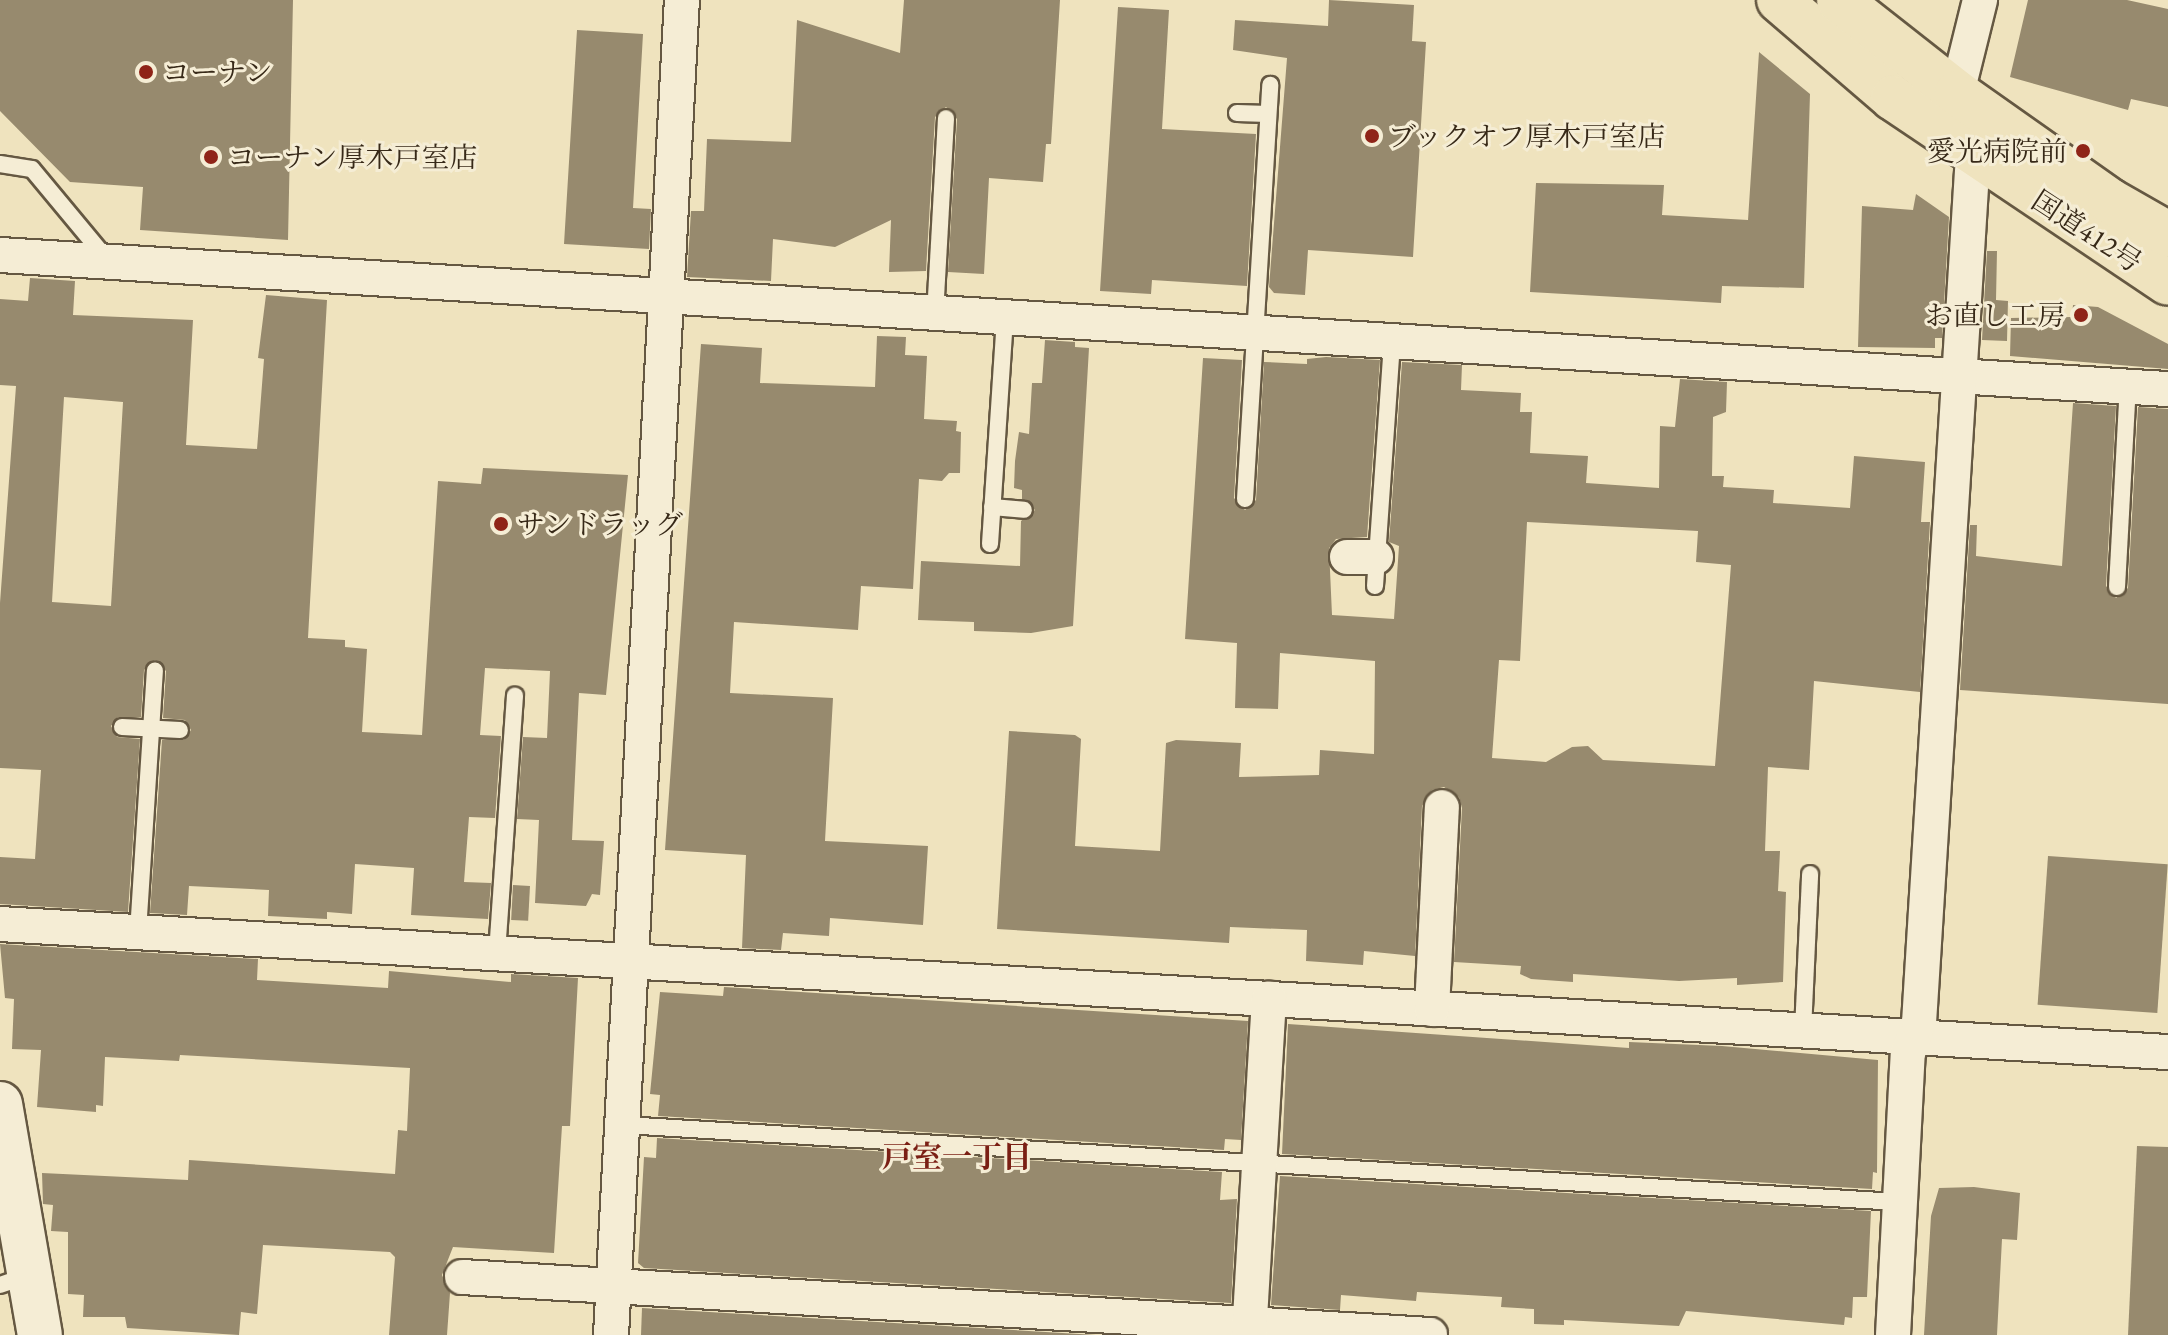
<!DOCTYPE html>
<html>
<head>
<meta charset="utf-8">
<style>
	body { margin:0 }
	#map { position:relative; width:2168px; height:1335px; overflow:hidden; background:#efe3be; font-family:"EB Garamond","Noto Serif JP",serif }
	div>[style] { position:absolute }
	.building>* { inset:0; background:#978a6e; transform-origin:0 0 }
	.roads { filter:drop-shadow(2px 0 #655842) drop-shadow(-2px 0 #655842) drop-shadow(0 2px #655842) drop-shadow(0 -2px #655842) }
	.lane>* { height:16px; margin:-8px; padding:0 8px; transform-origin:8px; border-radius:8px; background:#f5edd5 }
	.street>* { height:34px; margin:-17px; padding:0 17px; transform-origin:17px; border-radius:17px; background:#f5edd5 }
	.secondary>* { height:44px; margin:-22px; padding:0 22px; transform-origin:22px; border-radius:22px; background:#f5edd5 }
	.highway>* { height:44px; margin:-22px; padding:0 22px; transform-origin:22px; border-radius:22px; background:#efe3be }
	.dots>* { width:22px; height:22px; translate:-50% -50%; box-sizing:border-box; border:4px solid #f5edd5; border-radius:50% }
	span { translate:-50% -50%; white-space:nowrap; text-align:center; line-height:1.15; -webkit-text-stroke:6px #f5edd5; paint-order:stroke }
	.poi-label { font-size:28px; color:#372918 }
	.left { translate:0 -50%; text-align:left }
	.right { translate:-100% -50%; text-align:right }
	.street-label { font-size:28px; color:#372918 }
	.neighbourhood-label { font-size:30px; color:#7a1f14; font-weight:700 }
</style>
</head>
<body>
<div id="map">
	<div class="building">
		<div style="clip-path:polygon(0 0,293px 0,288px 240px,140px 230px,143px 187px,70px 182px,0 111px)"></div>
		<div style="clip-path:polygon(904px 0,1060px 0,1051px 144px,1046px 144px,1043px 182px,989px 178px,984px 274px,948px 272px,957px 119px,946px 107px,935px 117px,926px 271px,889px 272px,891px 220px,835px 247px,773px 239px,771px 281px,687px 277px,691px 211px,704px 211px,707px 139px,791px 142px,797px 20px,900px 53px)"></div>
		<div style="clip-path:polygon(1329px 0,1414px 5px,1412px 41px,1426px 42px,1413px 257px,1308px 250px,1305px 295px,1274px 293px,1269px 287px,1287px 58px,1233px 50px,1235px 20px,1328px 26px)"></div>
		<div style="clip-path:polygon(2028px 0,2127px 0,2168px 9px,2168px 107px,2131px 99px,2128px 110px,2010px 77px)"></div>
		<div style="clip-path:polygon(1118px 7px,1169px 10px,1162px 129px,1256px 134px,1247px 286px,1152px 280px,1151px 294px,1100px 291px)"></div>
		<div style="clip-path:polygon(577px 30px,643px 34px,633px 208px,651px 209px,649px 249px,564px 244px)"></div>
		<div style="clip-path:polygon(1759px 52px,1810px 94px,1804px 288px,1722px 286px,1721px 303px,1530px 292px,1536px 183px,1664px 185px,1662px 215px,1748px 220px)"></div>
		<div style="clip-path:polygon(1916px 194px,1949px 217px,1942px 338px,1935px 338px,1935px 348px,1858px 347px,1862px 206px,1913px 210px)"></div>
		<div style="clip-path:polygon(1987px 251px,1997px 251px,1996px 300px,2008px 301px,2007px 341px,1982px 340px)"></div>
		<div style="clip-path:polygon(evenodd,30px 278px,75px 281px,73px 315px,193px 320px,186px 445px,257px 449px,264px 359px,258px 358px,266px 295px,327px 300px,308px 638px,345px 640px,345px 647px,367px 649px,362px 732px,422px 735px,438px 481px,481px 484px,483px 468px,628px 475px,606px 695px,579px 693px,572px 840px,604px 841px,600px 895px,592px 894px,586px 906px,535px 903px,539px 820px,517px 819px,523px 737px,547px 738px,550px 671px,485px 668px,480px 735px,501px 736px,495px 818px,469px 817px,464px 882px,491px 883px,488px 919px,411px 915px,414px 868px,355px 864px,352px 914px,327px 912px,327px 919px,268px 916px,269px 890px,189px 886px,187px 915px,150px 913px,162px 740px,184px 740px,191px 730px,185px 720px,163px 718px,166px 671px,155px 660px,144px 670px,141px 717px,118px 717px,111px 726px,117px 737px,140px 739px,128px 912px,0 904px,0 857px,35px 859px,41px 770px,0 768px,0 603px,16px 386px,0 385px,0 299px,28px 301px,30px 278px,64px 397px,123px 402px,111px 606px,52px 602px,64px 397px)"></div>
		<div style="clip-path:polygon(2073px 305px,2098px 307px,2168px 344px,2168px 369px,2010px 356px,2011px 318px,2072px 317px)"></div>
		<div style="clip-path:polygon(877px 336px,906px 337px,905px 355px,927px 356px,924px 419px,957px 421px,956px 431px,961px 432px,960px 473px,949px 473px,942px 481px,919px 479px,913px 589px,861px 586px,858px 630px,734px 622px,730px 693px,833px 698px,825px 841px,928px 846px,923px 925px,830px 918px,829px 936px,783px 933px,781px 950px,742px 948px,746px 855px,665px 850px,701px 344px,762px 348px,760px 383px,875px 387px)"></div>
		<div style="clip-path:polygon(1045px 340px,1075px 342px,1075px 347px,1089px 348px,1073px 626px,1031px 633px,974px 631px,974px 622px,918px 620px,921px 561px,1020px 566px,1021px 521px,1035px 510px,1022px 499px,1022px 490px,1014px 488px,1015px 461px,1019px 432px,1029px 434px,1032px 383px,1042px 383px)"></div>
		<div style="clip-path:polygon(evenodd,1326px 357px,1380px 360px,1367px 537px,1336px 539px,1329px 548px,1332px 615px,1394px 619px,1399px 546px,1389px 542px,1402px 362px,1462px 365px,1461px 390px,1521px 393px,1520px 412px,1532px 412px,1530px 453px,1588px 456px,1586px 483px,1659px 488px,1660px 426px,1675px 427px,1680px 379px,1727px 382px,1726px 412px,1713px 417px,1712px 476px,1724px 476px,1723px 487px,1774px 490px,1773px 503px,1850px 508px,1854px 456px,1925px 462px,1921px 522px,1930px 522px,1920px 692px,1814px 681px,1809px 770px,1768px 767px,1765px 851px,1780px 851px,1778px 891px,1786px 892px,1783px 982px,1737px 985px,1737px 978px,1679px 981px,1573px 974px,1573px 982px,1531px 979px,1520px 974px,1521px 966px,1454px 962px,1462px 808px,1459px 797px,1444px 787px,1432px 790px,1422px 806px,1415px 956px,1364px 951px,1363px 965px,1306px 961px,1307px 930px,1230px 927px,1229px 943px,997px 929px,1009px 731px,1075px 735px,1081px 739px,1075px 846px,1160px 851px,1166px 743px,1176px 740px,1241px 743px,1239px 777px,1319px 775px,1320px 750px,1374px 754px,1375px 661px,1280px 653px,1278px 709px,1235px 708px,1237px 643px,1185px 639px,1203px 358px,1242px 360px,1234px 498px,1245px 510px,1256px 500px,1264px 362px,1307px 364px,1307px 359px,1326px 357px,1527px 522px,1698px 531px,1696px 562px,1731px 565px,1715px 766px,1603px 760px,1588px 746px,1572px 747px,1546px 762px,1492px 758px,1499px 660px,1520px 661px,1527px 522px)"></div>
		<div style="clip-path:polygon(2073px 403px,2116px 406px,2106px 586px,2116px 598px,2128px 588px,2138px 407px,2168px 409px,2168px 704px,1960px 690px,1970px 525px,1977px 525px,1976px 556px,2062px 566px)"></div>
		<div style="left:2048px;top:856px;width:120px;height:149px;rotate:4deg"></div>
		<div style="left:513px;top:885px;width:17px;height:35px;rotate:3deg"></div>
		<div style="clip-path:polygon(0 944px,258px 959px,257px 980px,388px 988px,389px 971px,511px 982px,511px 974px,578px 978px,570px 1126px,562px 1126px,554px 1253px,453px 1247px,442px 1275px,450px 1293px,447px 1335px,389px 1335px,395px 1257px,390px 1252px,263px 1245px,257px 1314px,241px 1312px,239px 1335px,127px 1328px,125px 1317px,83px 1317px,84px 1295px,68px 1294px,68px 1232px,51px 1231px,53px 1205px,43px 1204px,42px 1173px,188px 1180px,189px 1160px,395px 1174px,398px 1130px,407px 1131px,410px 1068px,180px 1055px,179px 1061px,105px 1057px,103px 1106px,96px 1105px,96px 1112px,37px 1107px,41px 1050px,12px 1049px,14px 999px,5px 998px)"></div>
		<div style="clip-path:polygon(724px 987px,1248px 1021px,1241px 1140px,1225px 1139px,1224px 1150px,658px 1116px,660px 1095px,650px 1094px,660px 992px,723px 996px)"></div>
		<div style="clip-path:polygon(1288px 1024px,1629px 1048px,1629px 1042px,1722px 1046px,1878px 1060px,1877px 1173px,1873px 1172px,1872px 1189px,1282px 1154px)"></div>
		<div style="clip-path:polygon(657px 1138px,1222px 1172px,1220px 1200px,1237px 1199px,1231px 1303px,644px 1268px,638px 1263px,644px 1157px,656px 1158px)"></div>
		<div style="clip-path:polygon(2137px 1146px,2168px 1147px,2168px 1335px,2128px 1335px)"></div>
		<div style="clip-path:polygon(1280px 1176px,1871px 1211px,1867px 1297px,1853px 1297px,1852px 1318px,1845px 1317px,1844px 1325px,1686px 1311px,1679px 1326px,1564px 1320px,1564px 1325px,1534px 1324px,1534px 1309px,1501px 1307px,1502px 1297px,1417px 1292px,1416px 1301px,1341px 1295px,1340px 1310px,1271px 1305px)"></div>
		<div style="clip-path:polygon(1974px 1187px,2020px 1193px,2017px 1240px,2002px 1239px,1997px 1335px,1924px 1335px,1931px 1216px,1939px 1188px)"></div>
		<div style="clip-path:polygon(642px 1308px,1096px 1335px,641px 1335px)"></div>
	</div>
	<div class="roads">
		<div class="lane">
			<div style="left:1237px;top:113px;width:31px;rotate:2deg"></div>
			<div style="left:0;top:164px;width:32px;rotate:9deg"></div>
			<div style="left:32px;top:169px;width:116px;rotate:50.3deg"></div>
			<div style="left:935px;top:315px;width:197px;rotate:-86.8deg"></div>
			<div style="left:1245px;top:499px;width:415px;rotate:-86.5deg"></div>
			<div style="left:992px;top:507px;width:32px;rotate:5deg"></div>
			<div style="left:990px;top:544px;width:225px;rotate:-86.2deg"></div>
			<div style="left:1375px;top:586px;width:245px;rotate:-86deg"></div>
			<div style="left:2117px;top:587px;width:201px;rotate:-86.9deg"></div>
			<div style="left:122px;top:727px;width:58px;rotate:3deg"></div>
			<div style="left:138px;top:932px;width:262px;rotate:-86.3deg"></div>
			<div style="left:497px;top:953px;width:258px;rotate:-86deg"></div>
			<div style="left:1803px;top:1031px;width:157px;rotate:-87.4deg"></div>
			<div style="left:624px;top:1125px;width:1277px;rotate:3.46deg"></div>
			<div style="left:0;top:1285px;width:31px;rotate:-19deg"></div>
		</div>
		<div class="street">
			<div style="left:0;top:255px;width:2172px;rotate:3.54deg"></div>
			<div style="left:1347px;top:557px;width:29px"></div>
			<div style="left:0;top:924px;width:2172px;rotate:3.38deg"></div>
			<div style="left:1432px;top:1009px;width:202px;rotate:-87.2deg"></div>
			<div style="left:462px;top:1277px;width:970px;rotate:3.43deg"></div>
			<div style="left:611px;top:1335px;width:1337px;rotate:-86.96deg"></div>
			<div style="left:1249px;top:1335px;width:337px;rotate:-86.6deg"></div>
			<div style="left:1893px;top:1335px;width:282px;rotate:-87deg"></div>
			<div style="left:1908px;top:1053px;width:32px;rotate:-70deg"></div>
			<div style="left:1919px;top:1023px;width:870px;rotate:-86.44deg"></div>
			<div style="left:1973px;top:155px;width:64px;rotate:-104.5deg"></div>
			<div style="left:1957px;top:93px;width:96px;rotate:-76.1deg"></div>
		</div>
		<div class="secondary">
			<div style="left:0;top:1104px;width:234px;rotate:80.2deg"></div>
		</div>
		<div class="highway">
			<div style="left:1779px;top:0;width:150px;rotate:40.7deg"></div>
			<div style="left:1893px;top:98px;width:331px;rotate:33.9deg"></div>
			<div style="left:1839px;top:0;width:150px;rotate:38.2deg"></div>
			<div style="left:1957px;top:93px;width:187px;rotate:35.2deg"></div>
			<div style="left:2110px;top:201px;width:67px;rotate:29.6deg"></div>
		</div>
	</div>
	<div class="dots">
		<div style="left:146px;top:72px;background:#8f2418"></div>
		<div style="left:1372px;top:136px;background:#8f2418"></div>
		<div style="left:2083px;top:151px;background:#8f2418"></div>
		<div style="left:211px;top:157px;background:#8f2418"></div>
		<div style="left:2081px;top:315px;background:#8f2418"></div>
		<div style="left:501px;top:524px;background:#8f2418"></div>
	</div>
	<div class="poi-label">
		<span class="left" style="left:162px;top:72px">コーナン</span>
		<span class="left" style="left:1388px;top:136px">ブックオフ厚木戸室店</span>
		<span class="right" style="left:2067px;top:151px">愛光病院前</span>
		<span class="left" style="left:227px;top:157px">コーナン厚木戸室店</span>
		<span class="right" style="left:2065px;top:315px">お直し工房</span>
		<span class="left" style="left:517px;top:524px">サンドラッグ</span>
	</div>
	<div class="street-label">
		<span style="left:2087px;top:231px;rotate:33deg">国道412号</span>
	</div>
	<div class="neighbourhood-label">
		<span style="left:957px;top:1157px">戸室一丁目</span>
	</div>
</div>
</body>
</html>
